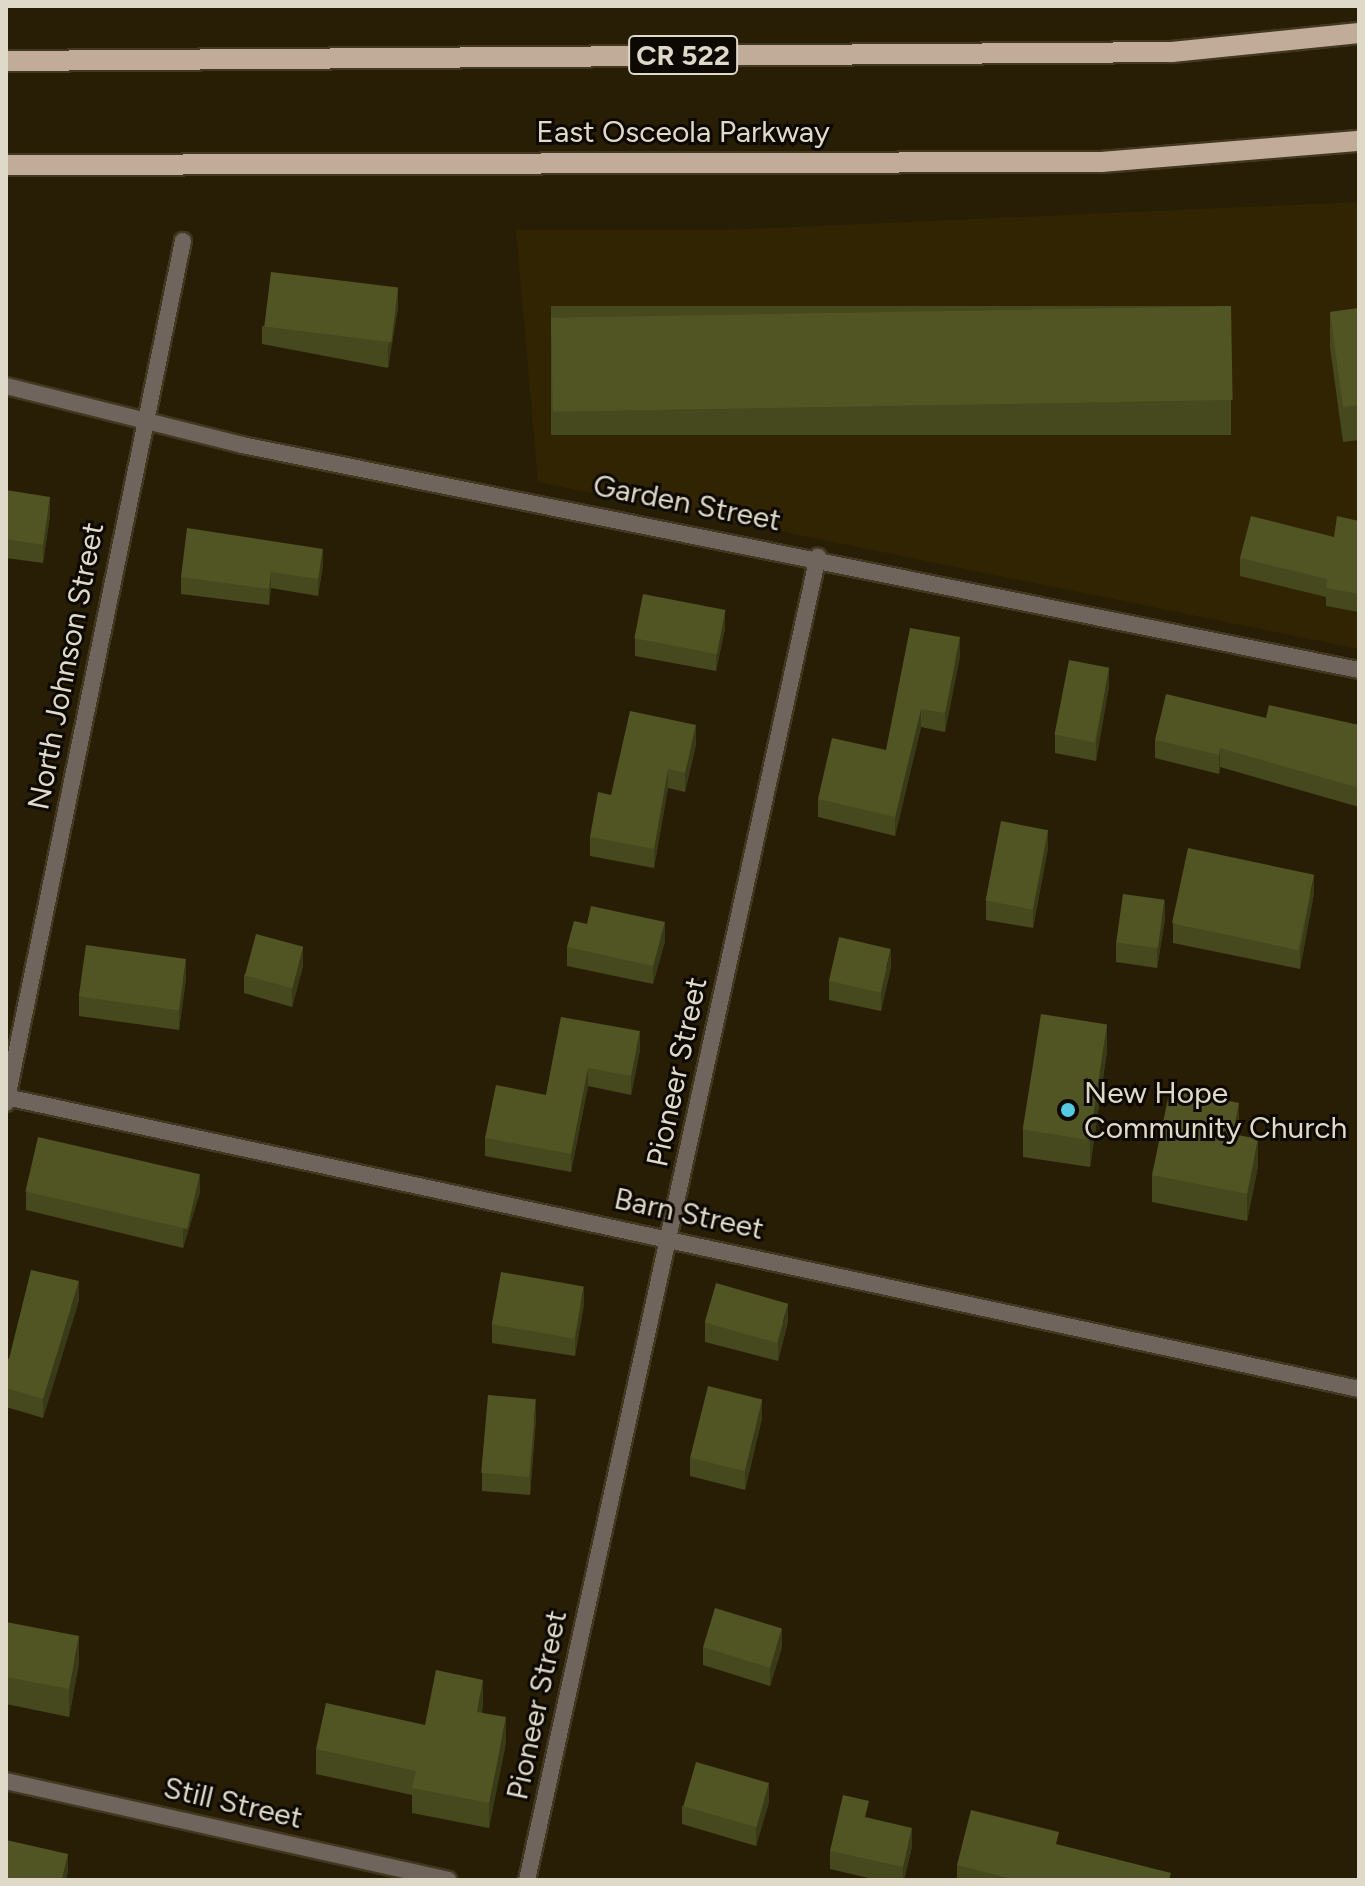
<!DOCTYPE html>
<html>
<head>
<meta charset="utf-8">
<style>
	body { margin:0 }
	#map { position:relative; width:1365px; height:1886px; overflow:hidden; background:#281e05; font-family:Figtree,sans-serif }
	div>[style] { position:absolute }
	.built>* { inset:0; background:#312402 }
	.roads { filter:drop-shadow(2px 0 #423821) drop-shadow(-2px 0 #423821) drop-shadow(0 2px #423821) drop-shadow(0 -2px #423821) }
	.street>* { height:16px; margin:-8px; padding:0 8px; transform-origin:8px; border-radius:8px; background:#70655c }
	.primary>* { height:20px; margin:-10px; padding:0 10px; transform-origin:10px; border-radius:10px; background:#c1ac99 }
	.wall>* { inset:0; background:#46481e; transform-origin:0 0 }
	.shaded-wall>* { inset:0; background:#393b18 }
	.building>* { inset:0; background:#515423; transform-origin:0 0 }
	.dots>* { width:22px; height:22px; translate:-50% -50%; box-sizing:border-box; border:4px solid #0d0902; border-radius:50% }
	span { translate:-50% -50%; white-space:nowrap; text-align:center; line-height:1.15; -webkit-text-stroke:6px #0d0902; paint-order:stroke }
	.shield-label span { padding:2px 6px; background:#0d0902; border:2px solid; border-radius:6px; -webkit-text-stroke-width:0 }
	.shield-label { font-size:28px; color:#dfd9ca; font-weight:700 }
	.street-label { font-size:30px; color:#dfd9ca }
	.poi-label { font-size:30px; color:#dfd9ca }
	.left { translate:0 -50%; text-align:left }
	.frame { position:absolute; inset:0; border:8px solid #dfd9ca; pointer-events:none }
</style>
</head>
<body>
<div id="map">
	<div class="built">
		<div style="clip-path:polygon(1359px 202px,1359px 649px,538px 482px,516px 230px,726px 230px)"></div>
	</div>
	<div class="roads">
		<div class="street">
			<div style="left:6px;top:386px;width:243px;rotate:14deg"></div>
			<div style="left:242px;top:445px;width:1139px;rotate:11.39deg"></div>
			<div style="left:6px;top:1097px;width:1384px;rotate:12.18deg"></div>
			<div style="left:6px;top:1103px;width:880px;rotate:-78.4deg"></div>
			<div style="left:6px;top:1781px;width:453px;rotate:12.6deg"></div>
			<div style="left:527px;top:1880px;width:1355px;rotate:-77.6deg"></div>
		</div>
		<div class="primary">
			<div style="left:6px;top:61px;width:1166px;rotate:-0.44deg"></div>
			<div style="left:1172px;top:52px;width:188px;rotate:-5.8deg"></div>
			<div style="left:6px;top:165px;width:1096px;rotate:-0.16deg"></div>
			<div style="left:1102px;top:162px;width:258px;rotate:-4.7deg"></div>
		</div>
	</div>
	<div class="wall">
		<div style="left:1231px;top:306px;width:129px;height:680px;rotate:90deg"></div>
		<div style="clip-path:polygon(398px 307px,388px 368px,262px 344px,262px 326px)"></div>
		<div style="clip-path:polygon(1359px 308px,1359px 440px,1343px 442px,1330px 347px,1330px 312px)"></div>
		<div style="clip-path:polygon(6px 490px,50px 515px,43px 563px,6px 558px)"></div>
		<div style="clip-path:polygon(1359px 521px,1359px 612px,1326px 606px,1326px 597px,1240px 576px,1240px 558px,1334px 537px)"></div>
		<div style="clip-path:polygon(323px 565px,318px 596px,271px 588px,269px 605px,181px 594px,181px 577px)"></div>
		<div style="clip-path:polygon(725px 628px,716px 671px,635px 656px,635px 638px)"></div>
		<div style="clip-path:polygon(960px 656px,945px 732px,921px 727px,895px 836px,818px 817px,818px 799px,886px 750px)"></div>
		<div style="clip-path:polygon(1109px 686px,1096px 761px,1055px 753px,1055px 735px)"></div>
		<div style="clip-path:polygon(1266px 718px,1359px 725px,1359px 807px,1220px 767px,1219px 774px,1155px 758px,1155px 740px)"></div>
		<div style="clip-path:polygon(696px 744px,685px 792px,668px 788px,654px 868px,590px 856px,590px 837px,611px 795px)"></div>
		<div style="clip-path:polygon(1048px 848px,1033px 928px,986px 920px,986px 901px)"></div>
		<div style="clip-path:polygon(1314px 893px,1300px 969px,1173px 943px,1173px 924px)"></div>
		<div style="clip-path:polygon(1165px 919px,1157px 968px,1116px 962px,1116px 943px)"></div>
		<div style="clip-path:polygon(665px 941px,653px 984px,567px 966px,567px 947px)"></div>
		<div style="clip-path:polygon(303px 966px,292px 1007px,244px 993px,244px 975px)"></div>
		<div style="clip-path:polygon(891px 967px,881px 1011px,829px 1000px,829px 981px)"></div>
		<div style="clip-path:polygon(186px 978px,179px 1030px,79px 1016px,79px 997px)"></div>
		<div style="clip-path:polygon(561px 1017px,640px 1050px,631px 1095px,588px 1086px,571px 1172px,485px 1156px,485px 1138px,546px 1095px)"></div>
		<div style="clip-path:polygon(1107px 1051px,1090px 1167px,1023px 1157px,1023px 1130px)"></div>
		<div style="clip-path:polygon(1239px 1130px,1238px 1135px,1258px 1166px,1247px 1221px,1152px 1202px,1152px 1175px)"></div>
		<div style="clip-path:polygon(26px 1192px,200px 1192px,183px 1248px,26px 1210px)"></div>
		<div style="clip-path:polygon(79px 1300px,43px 1418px,6px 1407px,6px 1358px,9px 1359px)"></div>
		<div style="clip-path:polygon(584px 1304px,575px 1356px,492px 1343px,492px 1324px)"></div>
		<div style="clip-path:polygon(788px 1322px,778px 1361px,705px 1342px,705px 1323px)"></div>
		<div style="clip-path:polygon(536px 1418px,530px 1495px,482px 1491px,482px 1473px)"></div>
		<div style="clip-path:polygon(762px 1418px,745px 1490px,690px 1476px,690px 1458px)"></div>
		<div style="clip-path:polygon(6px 1622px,79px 1663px,69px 1717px,6px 1704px)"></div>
		<div style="clip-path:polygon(703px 1647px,782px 1647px,770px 1686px,703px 1665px)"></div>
		<div style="clip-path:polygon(483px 1705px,482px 1712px,506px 1742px,489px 1828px,412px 1813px,412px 1795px,316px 1774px,316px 1749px,425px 1725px)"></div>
		<div style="clip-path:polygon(769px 1802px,756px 1846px,682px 1824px,682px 1806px)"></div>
		<div style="clip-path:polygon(869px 1818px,912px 1847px,904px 1880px,877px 1880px,830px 1869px,830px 1851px)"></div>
		<div style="clip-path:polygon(1059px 1845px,1171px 1880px,957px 1880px,957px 1865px)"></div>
	</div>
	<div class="shaded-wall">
		<div style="clip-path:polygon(398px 288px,398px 307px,388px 368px,388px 349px)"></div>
		<div style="clip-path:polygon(50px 497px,50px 515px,43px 563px,43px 545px)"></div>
		<div style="clip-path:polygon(323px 549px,323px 565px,318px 596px,318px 579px)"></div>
		<div style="clip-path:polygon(271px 572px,271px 588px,269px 605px,269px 589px)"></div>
		<div style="clip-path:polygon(725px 610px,725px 628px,716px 671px,716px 653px)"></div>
		<div style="clip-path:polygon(960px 637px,960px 656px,945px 732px,945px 713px)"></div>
		<div style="clip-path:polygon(1109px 668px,1109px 686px,1096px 761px,1096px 742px)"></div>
		<div style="clip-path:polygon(921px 709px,921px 727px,895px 836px,895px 817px)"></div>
		<div style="clip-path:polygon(696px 725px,696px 744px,685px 792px,685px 773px)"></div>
		<div style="clip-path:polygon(1220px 748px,1220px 767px,1219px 774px,1219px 755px)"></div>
		<div style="clip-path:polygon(668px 769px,668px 788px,654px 868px,654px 849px)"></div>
		<div style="clip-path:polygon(1048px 830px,1048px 848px,1033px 928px,1033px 910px)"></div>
		<div style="clip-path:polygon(1314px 875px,1314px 893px,1300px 969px,1300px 951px)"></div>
		<div style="clip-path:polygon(1165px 900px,1165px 919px,1157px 968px,1157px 949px)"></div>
		<div style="clip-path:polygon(665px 922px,665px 941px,653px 984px,653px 966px)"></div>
		<div style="clip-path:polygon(303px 947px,303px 966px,292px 1007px,292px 988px)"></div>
		<div style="clip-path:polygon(891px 949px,891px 967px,881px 1011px,881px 993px)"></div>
		<div style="clip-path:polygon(186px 959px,186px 978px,179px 1030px,179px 1012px)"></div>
		<div style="clip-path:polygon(1107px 1024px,1107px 1051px,1090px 1167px,1090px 1140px)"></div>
		<div style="clip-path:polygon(640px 1031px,640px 1050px,631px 1095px,631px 1076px)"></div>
		<div style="clip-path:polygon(588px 1068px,588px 1086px,571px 1172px,571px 1154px)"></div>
		<div style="clip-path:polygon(1239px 1103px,1239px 1130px,1233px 1161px,1233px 1134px)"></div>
		<div style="clip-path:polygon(1258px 1139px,1258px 1166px,1247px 1221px,1247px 1194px)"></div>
		<div style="clip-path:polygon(200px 1173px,200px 1192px,183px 1248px,183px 1230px)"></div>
		<div style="clip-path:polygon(79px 1281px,79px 1300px,43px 1418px,43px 1399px)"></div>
		<div style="clip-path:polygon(584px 1286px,584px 1304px,575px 1356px,575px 1338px)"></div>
		<div style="clip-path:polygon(788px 1303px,788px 1322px,778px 1361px,778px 1343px)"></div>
		<div style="clip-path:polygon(536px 1399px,536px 1418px,530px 1495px,530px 1477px)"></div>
		<div style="clip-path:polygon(762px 1399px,762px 1418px,745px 1490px,745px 1471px)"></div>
		<div style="clip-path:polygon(782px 1628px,782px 1647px,770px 1686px,770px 1667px)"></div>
		<div style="clip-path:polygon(79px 1636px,79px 1663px,69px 1717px,69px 1689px)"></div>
		<div style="clip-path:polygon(483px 1680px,483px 1705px,477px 1736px,477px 1712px)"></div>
		<div style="clip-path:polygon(506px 1717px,506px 1742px,489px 1828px,489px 1803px)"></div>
		<div style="clip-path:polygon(769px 1783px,769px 1802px,756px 1846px,756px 1828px)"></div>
		<div style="clip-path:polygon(912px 1828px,912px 1847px,904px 1880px,903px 1880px,903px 1867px)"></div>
		<div style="clip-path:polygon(68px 1854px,68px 1872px,66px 1880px,62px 1880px)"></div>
	</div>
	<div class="building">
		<div style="left:271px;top:272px;width:128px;height:55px;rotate:7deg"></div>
		<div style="left:1231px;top:306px;width:94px;height:680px;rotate:89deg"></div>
		<div style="clip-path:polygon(1359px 308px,1359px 405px,1343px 407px,1330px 312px)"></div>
		<div style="clip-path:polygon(6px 490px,50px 497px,43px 545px,6px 539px)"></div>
		<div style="clip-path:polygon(1251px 516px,1334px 537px,1337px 516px,1359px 521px,1359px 594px,1326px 588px,1327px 579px,1240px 558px)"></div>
		<div style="clip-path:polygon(187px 528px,323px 549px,318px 579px,271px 572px,269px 589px,181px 577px)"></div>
		<div style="left:643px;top:594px;width:84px;height:45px;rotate:11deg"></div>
		<div style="clip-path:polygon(910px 628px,960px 637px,945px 713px,921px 709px,895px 817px,818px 799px,832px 738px,886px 750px)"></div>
		<div style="left:1069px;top:660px;width:41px;height:76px;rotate:11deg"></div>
		<div style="clip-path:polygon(1166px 694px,1266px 718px,1269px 705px,1359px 725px,1359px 788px,1220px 748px,1219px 755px,1155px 740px)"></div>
		<div style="clip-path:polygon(630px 711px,696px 725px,685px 773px,668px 769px,654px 849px,590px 837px,598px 792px,611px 795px)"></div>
		<div style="left:1001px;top:821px;width:48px;height:81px;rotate:11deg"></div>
		<div style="left:1188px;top:848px;width:129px;height:77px;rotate:12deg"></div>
		<div style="left:1123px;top:894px;width:42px;height:49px;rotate:8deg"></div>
		<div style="clip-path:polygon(591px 906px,665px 922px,653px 966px,567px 947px,574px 921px,587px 924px)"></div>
		<div style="left:256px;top:934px;width:49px;height:43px;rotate:15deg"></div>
		<div style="left:839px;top:937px;width:53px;height:45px;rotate:13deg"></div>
		<div style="left:86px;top:945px;width:101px;height:52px;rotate:8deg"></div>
		<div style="left:1041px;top:1014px;width:67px;height:117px;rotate:9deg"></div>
		<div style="clip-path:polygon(561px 1017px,640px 1031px,631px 1076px,588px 1068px,571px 1154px,485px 1138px,496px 1085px,546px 1095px)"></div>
		<div style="clip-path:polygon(1170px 1089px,1239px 1103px,1233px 1134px,1258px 1139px,1247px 1194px,1152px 1175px)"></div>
		<div style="left:38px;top:1137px;width:166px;height:56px;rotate:13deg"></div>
		<div style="clip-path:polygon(31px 1270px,79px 1281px,43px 1399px,6px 1388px,6px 1358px,9px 1359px)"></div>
		<div style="left:501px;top:1272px;width:84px;height:53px;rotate:10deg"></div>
		<div style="left:716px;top:1283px;width:75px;height:41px;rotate:16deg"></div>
		<div style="left:708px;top:1386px;width:56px;height:74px;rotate:14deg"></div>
		<div style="left:488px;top:1395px;width:48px;height:78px;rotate:5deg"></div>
		<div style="left:715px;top:1608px;width:70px;height:41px;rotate:17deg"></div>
		<div style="clip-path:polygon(6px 1622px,79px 1636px,69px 1689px,6px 1677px)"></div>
		<div style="clip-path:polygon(436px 1670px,483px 1680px,477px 1712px,506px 1717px,489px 1803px,412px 1788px,416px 1771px,316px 1749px,326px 1703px,425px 1725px)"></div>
		<div style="left:696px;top:1762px;width:76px;height:46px;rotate:16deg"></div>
		<div style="clip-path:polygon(843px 1795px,869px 1801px,865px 1817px,912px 1828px,903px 1867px,830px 1851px)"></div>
		<div style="clip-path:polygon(971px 1810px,1059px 1832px,1056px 1844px,1171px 1873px,1169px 1880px,1016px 1880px,957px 1865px)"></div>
		<div style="clip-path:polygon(6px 1840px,68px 1854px,62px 1880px,6px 1880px)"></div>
	</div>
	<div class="dots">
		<div style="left:1068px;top:1110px;background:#55cae0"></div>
	</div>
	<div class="shield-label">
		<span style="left:683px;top:55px">CR 522</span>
	</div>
	<div class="street-label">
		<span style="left:683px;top:132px">East Osceola Parkway</span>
		<span style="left:687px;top:503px;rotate:11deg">Garden Street</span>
		<span style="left:66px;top:666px;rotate:-79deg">North Johnson Street</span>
		<span style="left:677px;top:1072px;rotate:-78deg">Pioneer Street</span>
		<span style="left:689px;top:1214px;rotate:12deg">Barn Street</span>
		<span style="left:537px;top:1705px;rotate:-78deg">Pioneer Street</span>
		<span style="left:233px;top:1803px;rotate:13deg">Still Street</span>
	</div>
	<div class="poi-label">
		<span class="left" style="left:1084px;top:1110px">New Hope<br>Community Church</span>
	</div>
	<div class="frame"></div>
</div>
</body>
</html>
